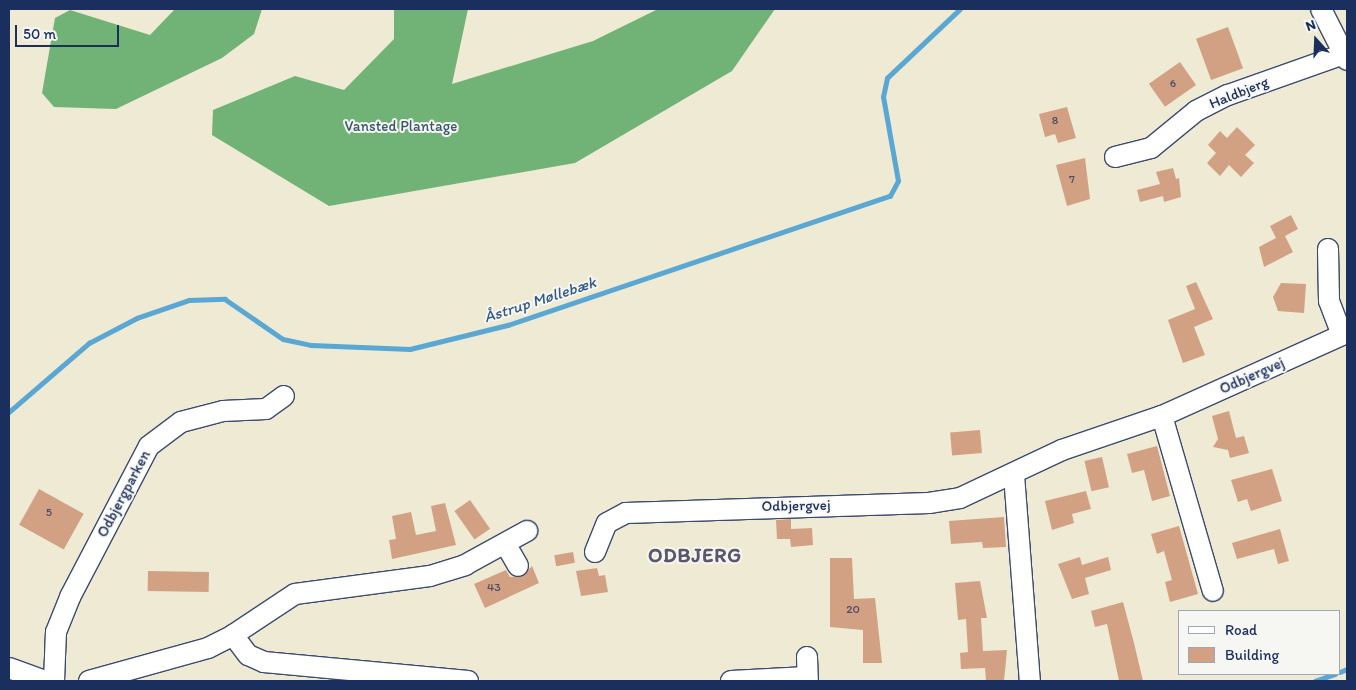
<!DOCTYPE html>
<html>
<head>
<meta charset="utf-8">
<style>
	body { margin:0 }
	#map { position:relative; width:1356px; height:690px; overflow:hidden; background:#eeead4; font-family:Itim,sans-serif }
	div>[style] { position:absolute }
	.forest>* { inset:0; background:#71b376 }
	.stream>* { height:4.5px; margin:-2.25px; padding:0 2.25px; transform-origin:2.25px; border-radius:2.25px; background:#5aa7d3 }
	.building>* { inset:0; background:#d2a184; transform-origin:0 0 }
	.roads { filter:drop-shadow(1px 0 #3b4b70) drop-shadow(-1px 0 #3b4b70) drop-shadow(0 1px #3b4b70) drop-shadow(0 -1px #3b4b70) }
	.minor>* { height:20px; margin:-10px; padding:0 10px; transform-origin:10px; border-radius:10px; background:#fff }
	span { translate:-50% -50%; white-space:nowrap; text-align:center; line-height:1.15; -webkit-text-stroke:4px #f6f6f2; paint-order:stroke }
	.number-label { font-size:12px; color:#494c68 }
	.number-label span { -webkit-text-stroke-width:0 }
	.street-label { font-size:15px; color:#1b2f5e }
	.park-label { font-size:15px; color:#375869 }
	.water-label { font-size:16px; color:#315987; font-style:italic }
	.district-label { font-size:20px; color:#5b576b; font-weight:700; letter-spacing:1px }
	.frame { position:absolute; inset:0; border:10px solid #1b2f5e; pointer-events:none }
	.legend { position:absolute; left:1178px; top:610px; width:162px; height:65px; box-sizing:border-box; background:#f6f6f2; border:1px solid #9ea6b7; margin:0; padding:6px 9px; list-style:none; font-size:15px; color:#1b2f5e }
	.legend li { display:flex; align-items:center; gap:10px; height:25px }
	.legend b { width:25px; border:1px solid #9ea6b7 }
	.north { position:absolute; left:1291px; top:15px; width:50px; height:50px; -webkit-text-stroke:4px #f6f6f2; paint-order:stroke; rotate:340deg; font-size:14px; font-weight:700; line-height:20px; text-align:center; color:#1b2f5e }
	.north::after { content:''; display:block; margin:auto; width:18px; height:22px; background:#1b2f5e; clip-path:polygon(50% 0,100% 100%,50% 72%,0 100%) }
	.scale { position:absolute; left:15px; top:25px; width:104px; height:22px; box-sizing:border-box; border:2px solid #1b2f5e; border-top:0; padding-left:6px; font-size:15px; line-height:18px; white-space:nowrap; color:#1b2f5e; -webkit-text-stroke:4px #f6f6f2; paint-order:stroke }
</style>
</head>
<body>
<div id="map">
	<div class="forest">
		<div style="clip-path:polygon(175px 9px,262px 9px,254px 34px,222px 58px,116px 109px,54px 107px,42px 93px,55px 18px,70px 10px,150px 35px)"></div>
		<div style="clip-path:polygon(394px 9px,468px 9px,452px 84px,593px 41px,658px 9px,775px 9px,732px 71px,575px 163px,329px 206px,212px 135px,213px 110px,295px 76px,344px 90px,394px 39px)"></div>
	</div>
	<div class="stream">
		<div style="left:9px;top:412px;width:106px;rotate:-40.8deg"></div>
		<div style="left:89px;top:343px;width:54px;rotate:-27.5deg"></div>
		<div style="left:137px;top:318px;width:55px;rotate:-19.1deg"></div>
		<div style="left:189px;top:300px;width:36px;rotate:-2deg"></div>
		<div style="left:225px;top:299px;width:70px;rotate:34.6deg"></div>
		<div style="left:283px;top:339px;width:29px;rotate:12deg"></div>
		<div style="left:311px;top:345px;width:99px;rotate:2.3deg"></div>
		<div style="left:410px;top:349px;width:101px;rotate:-13.8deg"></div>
		<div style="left:508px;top:325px;width:403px;rotate:-18.7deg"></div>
		<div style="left:890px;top:196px;width:17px;rotate:-62deg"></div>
		<div style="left:898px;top:181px;width:85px;rotate:-100.1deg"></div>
		<div style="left:883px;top:97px;width:19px;rotate:-78deg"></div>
		<div style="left:887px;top:78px;width:100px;rotate:-43.4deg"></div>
		<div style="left:1340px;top:672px;width:8px;rotate:-23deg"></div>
		<div style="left:1315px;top:681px;width:21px;rotate:-19deg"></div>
	</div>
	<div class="building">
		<div style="left:1228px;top:27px;width:44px;height:34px;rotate:70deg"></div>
		<div style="left:1180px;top:62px;width:28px;height:38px;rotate:55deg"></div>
		<div style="clip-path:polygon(1067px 107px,1076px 138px,1058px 143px,1055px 134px,1045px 137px,1039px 114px)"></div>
		<div style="clip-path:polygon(1237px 127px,1255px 145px,1245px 155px,1254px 163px,1241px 177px,1229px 165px,1220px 176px,1207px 163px,1216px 153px,1208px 145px,1220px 131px,1227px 138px)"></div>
		<div style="clip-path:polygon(1085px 158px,1090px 199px,1067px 206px,1056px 165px)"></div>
		<div style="clip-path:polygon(1173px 168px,1176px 179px,1179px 178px,1181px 197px,1164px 202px,1163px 196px,1140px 202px,1137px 190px,1160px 184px,1156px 172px)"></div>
		<div style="clip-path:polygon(1291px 215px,1298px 229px,1285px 236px,1293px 252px,1264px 267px,1259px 247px,1276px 238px,1270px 226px)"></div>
		<div style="clip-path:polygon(1196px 282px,1213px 319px,1194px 327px,1205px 355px,1183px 363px,1168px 320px,1195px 309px,1186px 286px)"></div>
		<div style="clip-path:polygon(1281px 283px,1306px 284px,1304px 313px,1278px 311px,1273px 297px)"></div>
		<div style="clip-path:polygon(1229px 411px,1236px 438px,1244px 436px,1249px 453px,1230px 458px,1228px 450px,1213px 447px,1218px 439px,1212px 416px)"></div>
		<div style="left:980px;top:430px;width:23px;height:30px;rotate:85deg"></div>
		<div style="clip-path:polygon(1157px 446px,1170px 496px,1152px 501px,1144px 470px,1132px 473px,1127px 454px)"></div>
		<div style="left:1102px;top:457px;width:31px;height:18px;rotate:77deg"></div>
		<div style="clip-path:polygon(1272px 469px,1282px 501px,1251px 511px,1247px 499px,1238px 502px,1231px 480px)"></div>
		<div style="left:39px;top:489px;width:51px;height:41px;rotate:29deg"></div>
		<div style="clip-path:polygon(1086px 491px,1091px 509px,1072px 514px,1074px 523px,1052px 530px,1045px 501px)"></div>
		<div style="left:470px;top:500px;width:35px;height:19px;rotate:55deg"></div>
		<div style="clip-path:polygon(445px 503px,456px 545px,392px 559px,389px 540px,396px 539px,392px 516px,411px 512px,416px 535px,436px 531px,431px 506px)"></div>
		<div style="clip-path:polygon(1004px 517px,1006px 547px,983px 548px,982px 542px,951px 544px,949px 521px)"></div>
		<div style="clip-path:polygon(791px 519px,791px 529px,812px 528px,813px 545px,791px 547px,790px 539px,777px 539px,776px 520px)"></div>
		<div style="clip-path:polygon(1179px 526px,1198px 594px,1170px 602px,1165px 582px,1172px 580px,1164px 551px,1157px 554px,1151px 534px)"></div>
		<div style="clip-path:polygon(1280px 529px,1289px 561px,1278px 564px,1274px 549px,1237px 559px,1232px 543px)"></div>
		<div style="left:573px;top:552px;width:11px;height:19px;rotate:80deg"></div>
		<div style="clip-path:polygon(1080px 557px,1082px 565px,1108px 557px,1111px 570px,1085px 578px,1089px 594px,1072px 599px,1058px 564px)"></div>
		<div style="clip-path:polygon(830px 558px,852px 558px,854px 599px,875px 598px,882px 663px,863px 663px,863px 630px,830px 627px)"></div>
		<div style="clip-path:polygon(532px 566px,539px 583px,485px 608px,474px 584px,506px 570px,510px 577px,523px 576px)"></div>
		<div style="clip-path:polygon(597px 568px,599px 576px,605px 575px,608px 592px,581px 596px,576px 571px)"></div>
		<div style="left:148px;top:571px;width:61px;height:20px;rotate:1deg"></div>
		<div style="clip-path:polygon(980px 581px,987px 618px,981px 618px,983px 651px,1007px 650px,1004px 681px,986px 681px,985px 668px,961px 669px,960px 653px,968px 652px,966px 619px,958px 620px,955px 583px)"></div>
		<div style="clip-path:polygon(1123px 602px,1134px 643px,1143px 681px,1119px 681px,1107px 624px,1095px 627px,1091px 611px)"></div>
	</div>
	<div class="roads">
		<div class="minor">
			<div style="left:1321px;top:9px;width:57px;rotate:63deg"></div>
			<div style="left:1115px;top:157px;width:37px;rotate:-14deg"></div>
			<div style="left:1151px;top:148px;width:58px;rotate:-39.4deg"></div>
			<div style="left:1196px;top:111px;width:36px;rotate:-27deg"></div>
			<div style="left:1228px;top:95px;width:123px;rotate:-19.5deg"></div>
			<div style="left:1328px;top:249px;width:52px;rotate:88.9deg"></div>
			<div style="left:1329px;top:301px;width:36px;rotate:69deg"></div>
			<div style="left:1162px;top:416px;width:182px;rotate:73.8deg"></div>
			<div style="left:1014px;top:475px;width:207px;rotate:85.6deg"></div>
			<div style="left:506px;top:545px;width:24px;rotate:60deg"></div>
			<div style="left:595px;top:552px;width:31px;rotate:-68deg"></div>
			<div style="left:607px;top:523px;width:21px;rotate:-28deg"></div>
			<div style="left:626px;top:513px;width:303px;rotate:-1.9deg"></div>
			<div style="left:929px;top:503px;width:31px;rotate:-9deg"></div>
			<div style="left:960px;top:498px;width:113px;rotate:-25.2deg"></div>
			<div style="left:1062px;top:450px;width:106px;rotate:-18.8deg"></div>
			<div style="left:1162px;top:416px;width:203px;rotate:-24.2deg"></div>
			<div style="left:807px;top:657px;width:24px;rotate:88deg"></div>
			<div style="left:9px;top:668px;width:38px;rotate:20deg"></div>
			<div style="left:54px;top:681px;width:49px;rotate:-87.7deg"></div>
			<div style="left:56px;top:632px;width:38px;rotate:-68deg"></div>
			<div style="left:70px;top:597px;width:170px;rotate:-62.4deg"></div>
			<div style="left:149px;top:446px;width:40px;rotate:-37deg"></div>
			<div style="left:181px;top:422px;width:43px;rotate:-14.7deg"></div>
			<div style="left:223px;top:411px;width:43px;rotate:-2.7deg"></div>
			<div style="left:266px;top:409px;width:22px;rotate:-36deg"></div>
			<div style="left:89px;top:681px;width:123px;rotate:-15.5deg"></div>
			<div style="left:208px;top:648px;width:28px;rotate:-27deg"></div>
			<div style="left:468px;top:681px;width:205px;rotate:-174.7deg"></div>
			<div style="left:264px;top:662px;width:17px;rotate:-156deg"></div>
			<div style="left:248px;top:655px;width:25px;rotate:-127deg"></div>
			<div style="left:233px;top:635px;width:74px;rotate:-33.5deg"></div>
			<div style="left:295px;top:594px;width:136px;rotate:-7.6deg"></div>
			<div style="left:430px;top:576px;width:37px;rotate:-17deg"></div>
			<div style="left:465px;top:565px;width:71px;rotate:-28.7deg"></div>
			<div style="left:731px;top:681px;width:76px;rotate:-3deg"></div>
		</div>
	</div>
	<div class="number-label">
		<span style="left:1173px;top:84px">6</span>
		<span style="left:1055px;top:121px">8</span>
		<span style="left:1072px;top:180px">7</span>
		<span style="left:49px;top:513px">5</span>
		<span style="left:494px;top:588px">43</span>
		<span style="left:853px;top:610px">20</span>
	</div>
	<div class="street-label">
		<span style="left:1239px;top:93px;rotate:-22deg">Haldbjerg</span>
		<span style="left:1252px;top:376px;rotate:-24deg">Odbjergvej</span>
		<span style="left:124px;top:494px;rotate:-62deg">Odbjergparken</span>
		<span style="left:796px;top:506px;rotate:-1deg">Odbjergvej</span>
	</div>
	<div class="park-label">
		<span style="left:401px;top:127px">Vansted Plantage</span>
	</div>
	<div class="water-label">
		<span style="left:540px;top:300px;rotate:-18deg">Åstrup Møllebæk</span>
	</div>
	<div class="district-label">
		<span style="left:695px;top:555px">ODBJERG</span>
	</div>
	<div class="frame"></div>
	<ul class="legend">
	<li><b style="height:6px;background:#fff"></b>Road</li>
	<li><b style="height:14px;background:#d2a184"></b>Building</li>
	</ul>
	<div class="north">N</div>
	<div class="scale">50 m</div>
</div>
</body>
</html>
